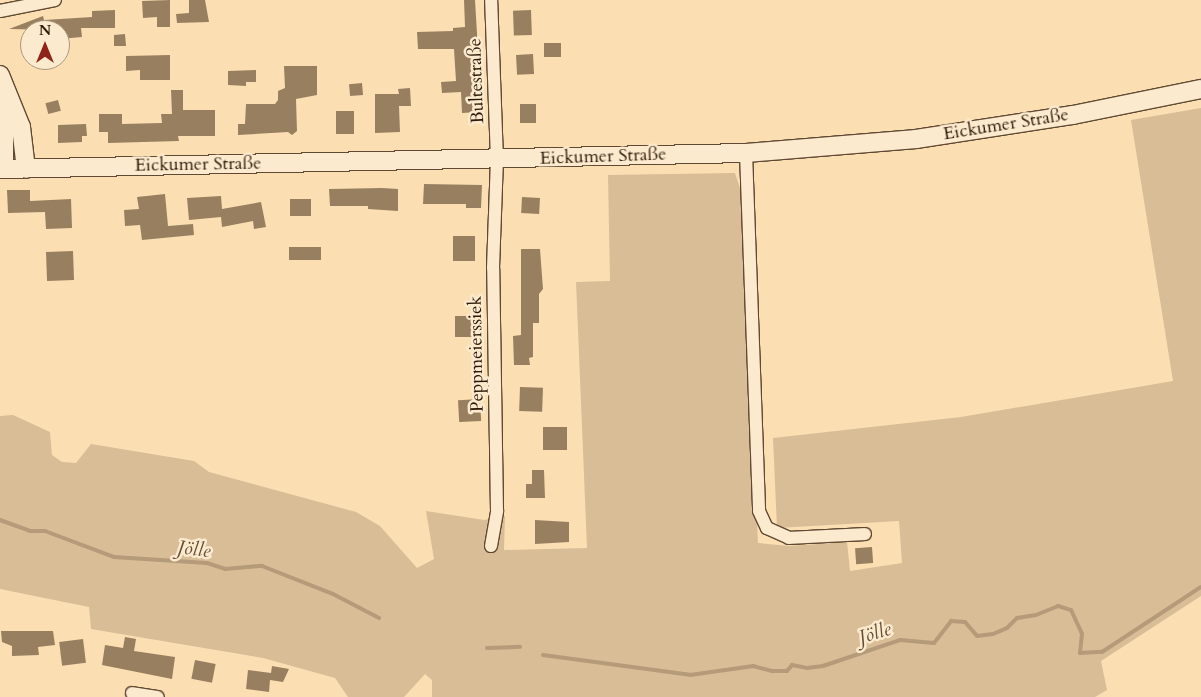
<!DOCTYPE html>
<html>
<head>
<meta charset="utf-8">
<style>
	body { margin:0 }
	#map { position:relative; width:1201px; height:697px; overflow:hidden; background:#fbdfb3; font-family:Cardo,serif }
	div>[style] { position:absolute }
	.green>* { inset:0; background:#d8bd96 }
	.stream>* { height:4px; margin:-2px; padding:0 2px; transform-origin:2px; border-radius:2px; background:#b59b79 }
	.building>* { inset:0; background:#987f60; transform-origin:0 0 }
	.roads { filter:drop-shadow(1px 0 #604932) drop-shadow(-1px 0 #604932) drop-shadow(0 1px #604932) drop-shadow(0 -1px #604932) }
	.minor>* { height:12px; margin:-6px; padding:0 6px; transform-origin:6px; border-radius:6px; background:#fceace }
	.secondary>* { height:18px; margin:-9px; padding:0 9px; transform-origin:9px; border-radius:9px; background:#fceace }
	span { translate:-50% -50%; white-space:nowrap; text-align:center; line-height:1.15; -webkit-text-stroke:5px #fceace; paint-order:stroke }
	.street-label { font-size:18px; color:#2d1707 }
	.water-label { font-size:19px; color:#634c35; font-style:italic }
	.north { position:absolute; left:20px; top:20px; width:50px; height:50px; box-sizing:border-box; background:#fceace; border:1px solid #a9967e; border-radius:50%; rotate:0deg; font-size:14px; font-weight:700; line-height:20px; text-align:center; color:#2d1707 }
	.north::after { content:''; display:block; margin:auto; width:18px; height:22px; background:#8f2418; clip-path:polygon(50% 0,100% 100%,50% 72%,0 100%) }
</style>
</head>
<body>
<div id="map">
	<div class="green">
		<div style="clip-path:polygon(1201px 108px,1201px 596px,1101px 661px,1107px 690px,1095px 697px,432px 697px,432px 680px,425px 674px,404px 697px,348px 697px,335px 678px,263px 658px,91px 629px,89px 607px,0 589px,0 416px,13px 415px,50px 432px,52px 455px,62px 462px,76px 463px,91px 444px,194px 461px,209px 472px,356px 512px,380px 526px,417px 568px,434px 559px,426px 511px,484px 520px,505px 516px,504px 550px,587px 548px,576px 282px,610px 281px,608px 175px,735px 173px,742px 194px,758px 543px,789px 546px,847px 542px,850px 571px,902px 563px,899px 521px,777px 528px,773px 438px,961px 417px,1173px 381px,1131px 120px)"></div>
	</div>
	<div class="stream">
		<div style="left:0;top:520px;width:32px;rotate:20deg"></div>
		<div style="left:30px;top:531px;width:15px"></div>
		<div style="left:45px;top:531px;width:74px;rotate:20.6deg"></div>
		<div style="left:114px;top:557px;width:93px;rotate:3.7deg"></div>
		<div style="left:207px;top:563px;width:19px;rotate:18deg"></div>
		<div style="left:225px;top:569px;width:37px;rotate:-5deg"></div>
		<div style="left:262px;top:566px;width:76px;rotate:21.5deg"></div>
		<div style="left:333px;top:594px;width:52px;rotate:27.6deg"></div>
		<div style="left:487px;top:648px;width:33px;rotate:-2deg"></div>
		<div style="left:543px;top:655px;width:148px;rotate:7.7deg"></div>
		<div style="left:690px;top:675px;width:64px;rotate:-8.1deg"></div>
		<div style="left:753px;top:666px;width:20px;rotate:15deg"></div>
		<div style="left:772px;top:671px;width:15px"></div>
		<div style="left:787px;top:671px;width:8px;rotate:-50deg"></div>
		<div style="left:792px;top:665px;width:15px;rotate:11deg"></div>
		<div style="left:807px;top:668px;width:16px;rotate:-7deg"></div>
		<div style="left:823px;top:666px;width:81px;rotate:-18.7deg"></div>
		<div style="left:900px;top:640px;width:34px;rotate:5deg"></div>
		<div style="left:934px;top:643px;width:28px;rotate:-52deg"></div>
		<div style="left:951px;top:621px;width:14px;rotate:4deg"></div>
		<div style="left:965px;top:622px;width:18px;rotate:49deg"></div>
		<div style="left:977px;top:636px;width:16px;rotate:-7deg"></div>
		<div style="left:993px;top:634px;width:15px;rotate:-23deg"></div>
		<div style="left:1007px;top:628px;width:14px;rotate:-45deg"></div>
		<div style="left:1017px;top:618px;width:19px;rotate:-9deg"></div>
		<div style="left:1036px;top:615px;width:24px;rotate:-22deg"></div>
		<div style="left:1058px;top:606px;width:14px;rotate:17deg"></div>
		<div style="left:1071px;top:610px;width:26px;rotate:65deg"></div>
		<div style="left:1082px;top:634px;width:19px;rotate:96deg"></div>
		<div style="left:1080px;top:653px;width:22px;rotate:-3deg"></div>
		<div style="left:1102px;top:652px;width:118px;rotate:-33.3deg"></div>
	</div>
	<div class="building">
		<div style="clip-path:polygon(170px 0,170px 27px,157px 27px,157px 17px,143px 18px,142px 1px)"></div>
		<div style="clip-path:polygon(189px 0,205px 0,209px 22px,177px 23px,176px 14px,189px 13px)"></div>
		<div style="clip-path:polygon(464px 0,475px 0,478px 50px,482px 49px,483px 64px,479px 64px,477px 72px,479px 112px,462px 113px,461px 92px,442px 93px,441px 82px,456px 81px,454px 49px,418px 49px,417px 32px,453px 31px,453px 28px,465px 27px)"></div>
		<div style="clip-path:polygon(115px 10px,115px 28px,81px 28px,82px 37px,60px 39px,60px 30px,9px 29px,43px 16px,44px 20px,92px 17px,92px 11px)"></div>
		<div style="left:531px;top:10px;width:25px;height:18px;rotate:88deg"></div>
		<div style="clip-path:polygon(125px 34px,126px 46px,114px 46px,114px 35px)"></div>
		<div style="left:561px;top:43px;width:14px;height:17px;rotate:90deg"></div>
		<div style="left:533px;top:54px;width:20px;height:17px;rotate:87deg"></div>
		<div style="clip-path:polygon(170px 55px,170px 80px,140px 80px,140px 70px,126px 71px,126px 56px)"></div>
		<div style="clip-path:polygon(284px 66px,317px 66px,317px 95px,296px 99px,297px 131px,292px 135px,288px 132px,238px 135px,238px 124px,245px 124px,246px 104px,275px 104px,278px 100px,278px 91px,285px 88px)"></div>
		<div style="clip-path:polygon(256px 70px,256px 82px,246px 82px,246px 86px,228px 85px,228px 71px)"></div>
		<div style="left:362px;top:83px;width:12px;height:13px;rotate:85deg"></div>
		<div style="clip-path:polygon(410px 88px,411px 106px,399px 106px,400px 132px,375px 133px,375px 94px,399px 94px,398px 89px)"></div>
		<div style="clip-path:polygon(171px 90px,183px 90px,183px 110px,215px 110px,215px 136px,178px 136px,179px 141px,108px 143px,108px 132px,99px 132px,99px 114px,122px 114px,122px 124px,162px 123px,161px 114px,172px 114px)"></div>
		<div style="left:58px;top:100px;width:11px;height:13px;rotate:75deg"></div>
		<div style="left:520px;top:104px;width:16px;height:19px"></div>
		<div style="left:336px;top:111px;width:18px;height:23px"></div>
		<div style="clip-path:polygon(86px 124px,87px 136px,82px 136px,82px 142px,58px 143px,58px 125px)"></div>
		<div style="clip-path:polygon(424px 184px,482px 185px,481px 208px,466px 208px,466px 204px,423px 204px)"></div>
		<div style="clip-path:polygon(382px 188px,398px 189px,398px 211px,368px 209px,368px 206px,330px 206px,329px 189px)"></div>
		<div style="clip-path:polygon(7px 190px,30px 190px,30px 201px,71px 199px,72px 228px,46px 229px,45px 212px,8px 213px)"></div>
		<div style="clip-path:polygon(165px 194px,168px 226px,193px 224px,194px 235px,142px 240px,140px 225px,125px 226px,124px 210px,139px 209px,137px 197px)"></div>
		<div style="clip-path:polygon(221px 196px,222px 209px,261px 202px,266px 227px,254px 229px,253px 221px,222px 227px,221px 217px,189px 220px,187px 198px)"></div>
		<div style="left:522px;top:197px;width:18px;height:16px;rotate:3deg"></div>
		<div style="left:290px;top:199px;width:21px;height:17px"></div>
		<div style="left:453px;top:236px;width:22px;height:25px"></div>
		<div style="left:289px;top:247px;width:32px;height:13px"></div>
		<div style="clip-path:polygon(521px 249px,540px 249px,543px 289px,539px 294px,539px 323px,533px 323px,533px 357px,529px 358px,530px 365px,514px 365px,513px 336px,521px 335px)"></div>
		<div style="left:73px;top:251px;width:29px;height:27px;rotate:88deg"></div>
		<div style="left:455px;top:316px;width:20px;height:21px"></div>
		<div style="left:520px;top:387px;width:23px;height:24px;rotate:2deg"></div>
		<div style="left:480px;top:399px;width:22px;height:22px;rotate:87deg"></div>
		<div style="left:567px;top:427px;width:23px;height:24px;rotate:90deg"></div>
		<div style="clip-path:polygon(532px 470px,544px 470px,545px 498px,526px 498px,526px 484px,532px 484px)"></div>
		<div style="clip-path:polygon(535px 520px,569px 522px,569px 542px,535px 544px)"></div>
		<div style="left:872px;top:547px;width:16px;height:17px;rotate:86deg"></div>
		<div style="clip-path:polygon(1px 631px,53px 631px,55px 645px,38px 647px,39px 655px,12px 656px,12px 646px,2px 642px)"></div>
		<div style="clip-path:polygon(125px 637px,136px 639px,134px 651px,175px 657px,172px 679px,102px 665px,105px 645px,123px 648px)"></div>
		<div style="left:83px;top:639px;width:24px;height:24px;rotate:83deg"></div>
		<div style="left:195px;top:660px;width:21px;height:19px;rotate:11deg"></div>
		<div style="clip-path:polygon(272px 666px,289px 669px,283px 682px,270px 680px,269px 692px,246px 689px,248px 670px,271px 673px)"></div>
	</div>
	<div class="roads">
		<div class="minor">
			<div style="left:0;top:11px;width:56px;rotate:-11.3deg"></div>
			<div style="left:746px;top:153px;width:358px;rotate:87.9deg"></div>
			<div style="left:759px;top:511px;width:19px;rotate:65deg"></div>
			<div style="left:767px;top:528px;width:24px;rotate:24deg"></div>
			<div style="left:789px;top:538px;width:76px;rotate:-3deg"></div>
			<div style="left:491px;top:546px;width:36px;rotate:-80deg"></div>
			<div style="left:497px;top:511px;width:243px;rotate:-90.9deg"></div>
			<div style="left:493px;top:268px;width:108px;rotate:-87.9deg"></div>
			<div style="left:497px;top:160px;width:160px;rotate:-92.1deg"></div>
			<div style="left:132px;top:693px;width:26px;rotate:9deg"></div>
		</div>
		<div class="secondary">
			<div style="left:0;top:75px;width:56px;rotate:68deg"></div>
			<div style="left:21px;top:127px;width:42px;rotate:83.2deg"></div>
			<div style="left:0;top:169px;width:746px;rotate:-1.23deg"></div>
			<div style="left:746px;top:153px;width:171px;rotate:-4.7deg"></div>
			<div style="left:916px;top:139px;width:159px;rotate:-8.7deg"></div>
			<div style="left:1073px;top:115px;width:131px;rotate:-11.5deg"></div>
			<div style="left:4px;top:169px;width:77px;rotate:-90deg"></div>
		</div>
	</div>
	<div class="street-label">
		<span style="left:477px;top:81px;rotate:-92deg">Bultestraße</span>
		<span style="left:1006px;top:125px;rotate:-9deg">Eickumer Straße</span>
		<span style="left:603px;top:157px;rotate:-2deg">Eickumer Straße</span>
		<span style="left:198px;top:165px;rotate:-1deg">Eickumer Straße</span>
		<span style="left:477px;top:354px;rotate:-91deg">Peppmeierssiek</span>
	</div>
	<div class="water-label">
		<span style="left:194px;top:550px;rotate:7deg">Jölle</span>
		<span style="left:875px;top:634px;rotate:-17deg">Jölle</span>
	</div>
	<div class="north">N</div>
</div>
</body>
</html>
